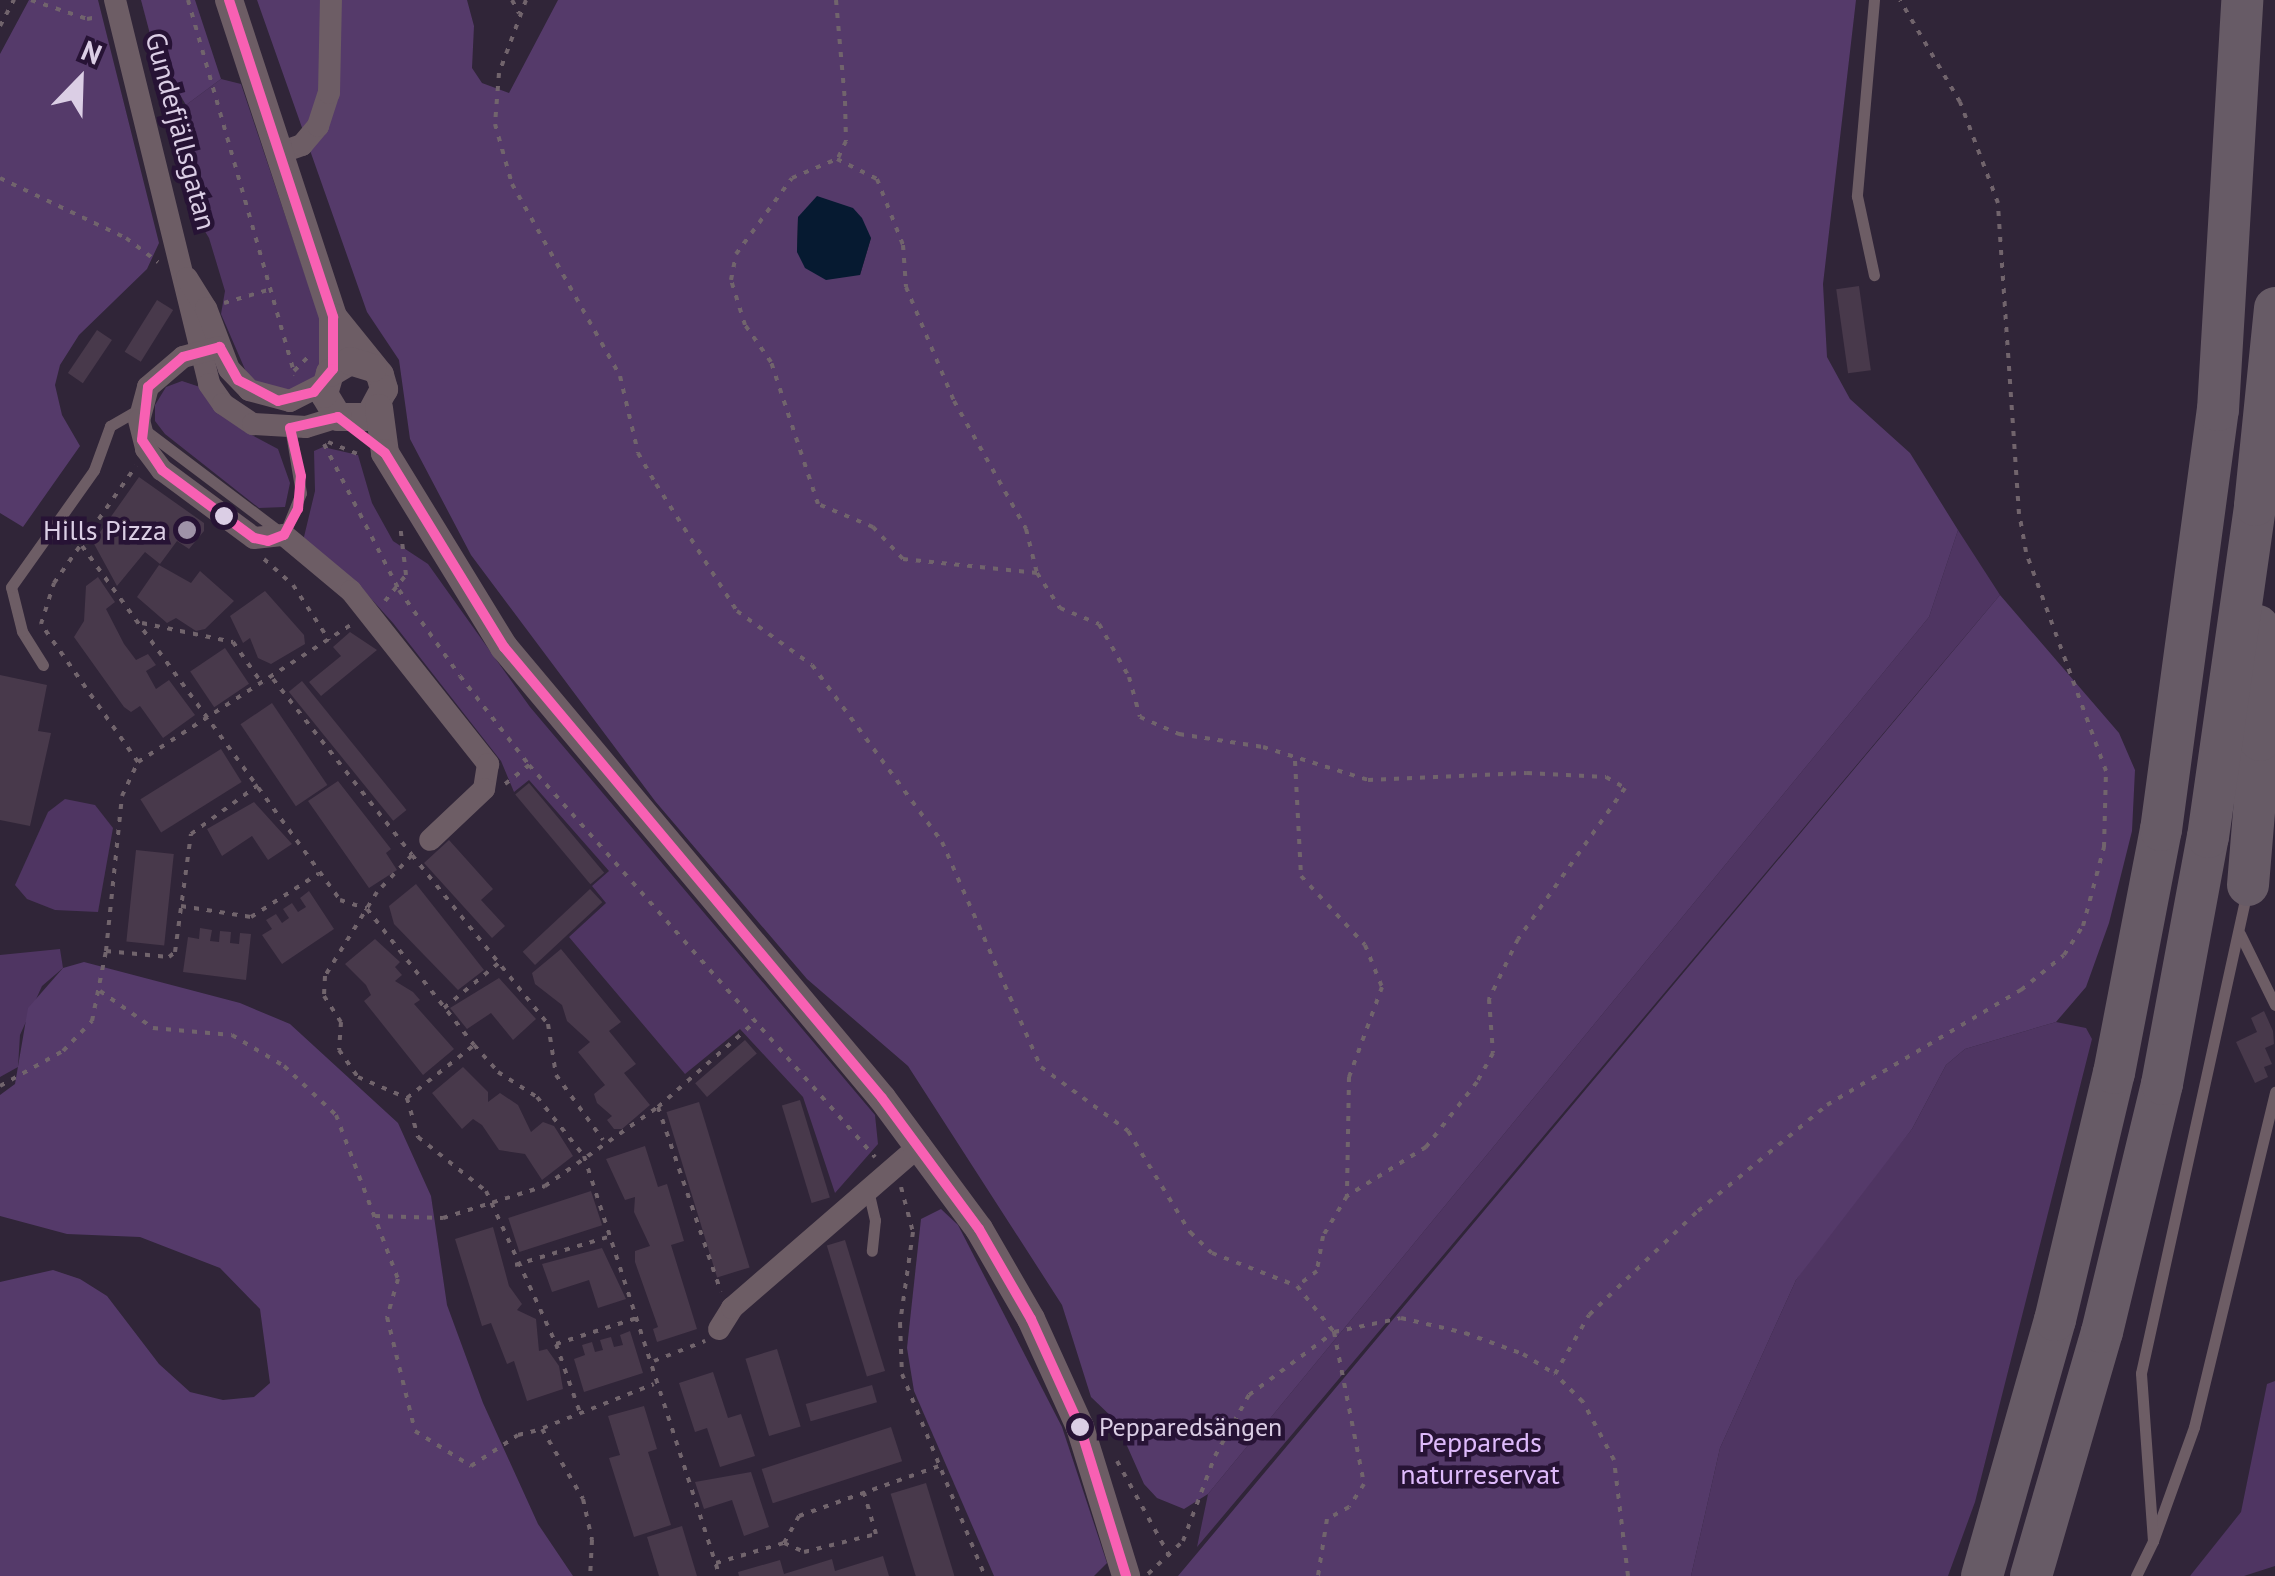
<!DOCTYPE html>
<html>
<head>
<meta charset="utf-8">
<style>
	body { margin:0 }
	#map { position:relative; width:2275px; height:1576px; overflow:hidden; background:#302538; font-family:"PT Sans",sans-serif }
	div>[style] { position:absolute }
	.green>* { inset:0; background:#4f3562 }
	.forest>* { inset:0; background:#553a6a }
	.water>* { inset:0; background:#061a31 }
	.building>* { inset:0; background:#48394b; transform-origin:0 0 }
	.path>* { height:4px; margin-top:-2px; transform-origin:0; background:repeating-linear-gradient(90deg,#71646c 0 5px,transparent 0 13px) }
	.service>* { height:11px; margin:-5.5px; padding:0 5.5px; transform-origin:5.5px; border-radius:5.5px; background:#6d5d65 }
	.minor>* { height:22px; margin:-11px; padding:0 11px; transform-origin:11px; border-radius:11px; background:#6d5d65 }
	.tertiary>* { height:28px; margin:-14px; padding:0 14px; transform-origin:14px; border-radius:14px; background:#6d5d65 }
	.motorway>* { height:42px; margin:-21px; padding:0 21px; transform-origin:21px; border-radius:21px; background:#675b66 }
	.bus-1>* { height:10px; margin:-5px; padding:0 5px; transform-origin:5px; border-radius:5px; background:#f860b3 }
	.dots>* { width:28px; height:28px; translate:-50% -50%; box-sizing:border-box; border:5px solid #271335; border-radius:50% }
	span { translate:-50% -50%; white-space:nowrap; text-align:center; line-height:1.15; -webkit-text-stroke:9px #271335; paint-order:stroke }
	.bus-label { font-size:26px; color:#dbcee5 }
	.left { translate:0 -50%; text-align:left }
	.street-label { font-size:28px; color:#dbcee5 }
	.poi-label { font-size:28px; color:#dbcee5 }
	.right { translate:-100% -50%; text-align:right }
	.park-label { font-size:28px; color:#debafb }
	.north { position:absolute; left:30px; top:30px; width:100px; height:100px; -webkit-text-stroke:8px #271335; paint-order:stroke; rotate:23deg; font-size:28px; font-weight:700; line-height:40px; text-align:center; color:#dbcee5 }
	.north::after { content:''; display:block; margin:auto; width:35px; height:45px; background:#dbcee5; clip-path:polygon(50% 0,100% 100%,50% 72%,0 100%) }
</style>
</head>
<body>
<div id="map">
	<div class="green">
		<div style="clip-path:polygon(221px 79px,241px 84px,327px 340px,319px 374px,293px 392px,267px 389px,247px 374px,221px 314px,225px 291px,209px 238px,184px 197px,176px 130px,186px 105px)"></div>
		<div style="clip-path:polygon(182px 381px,200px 387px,244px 431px,278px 449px,290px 483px,285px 507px,259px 508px,165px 434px,155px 421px,155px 405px,166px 387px)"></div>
		<div style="clip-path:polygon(323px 447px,358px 455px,372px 503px,393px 541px,428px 564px,530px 707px,875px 1115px,878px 1144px,835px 1193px,803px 1097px,740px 1029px,685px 1074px,569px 937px,606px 903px,592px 886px,609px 871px,529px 780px,514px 792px,501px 761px,393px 623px,356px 582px,303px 541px,315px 491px,314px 451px)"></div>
		<div style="clip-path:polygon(1958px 530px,2000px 595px,1197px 1547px,1208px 1494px,1929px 617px)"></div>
		<div style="clip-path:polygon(65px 799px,95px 805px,113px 828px,98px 912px,55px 910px,27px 899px,15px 885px,48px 812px)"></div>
		<div style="clip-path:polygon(60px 949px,63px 968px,42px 986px,20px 1035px,18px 1067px,0 1077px,0 955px)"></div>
		<div style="clip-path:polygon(2056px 1022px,2086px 1028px,2092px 1039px,1975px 1502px,1948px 1576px,1691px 1576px,1720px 1448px,1796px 1280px,1821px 1242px,1912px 1129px,1946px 1065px,1965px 1049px)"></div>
		<div style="clip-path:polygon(2275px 1381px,2275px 1566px,2244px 1576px,2190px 1576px,2241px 1512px,2267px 1384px)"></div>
	</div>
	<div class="forest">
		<div style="clip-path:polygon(29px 0,98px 0,159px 243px,147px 269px,79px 335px,60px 365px,55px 385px,62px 415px,80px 446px,23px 527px,0 513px,0 54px)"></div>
		<div style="clip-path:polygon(141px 0,195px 0,221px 79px,186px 105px,155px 53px)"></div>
		<div style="clip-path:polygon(evenodd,257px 0,467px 0,474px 26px,472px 68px,482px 83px,509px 93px,558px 0,1856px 0,1823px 284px,1827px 357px,1850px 399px,1910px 453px,1958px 530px,1929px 617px,1208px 1494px,1184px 1509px,1157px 1498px,1144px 1484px,1116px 1421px,1091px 1397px,1062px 1305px,908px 1066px,807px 979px,655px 801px,471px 555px,410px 439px,399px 360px,367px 312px,257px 0,798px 217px,871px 238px,860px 275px,797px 252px,798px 217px)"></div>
		<div style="clip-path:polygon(2000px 595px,2119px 733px,2135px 770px,2132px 831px,2109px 923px,2086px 987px,2056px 1022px,1965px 1049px,1946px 1065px,1912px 1129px,1796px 1280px,1720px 1448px,1691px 1576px,1178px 1576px)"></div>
		<div style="clip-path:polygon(84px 962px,240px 1003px,290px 1024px,398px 1123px,431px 1196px,447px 1305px,483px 1403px,538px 1524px,573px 1576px,0 1576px,0 1282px,53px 1270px,80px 1279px,107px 1296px,159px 1364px,190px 1392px,223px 1400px,254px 1397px,270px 1383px,260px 1309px,220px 1268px,140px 1237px,67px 1234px,0 1216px,0 1095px,15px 1084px,28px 1008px,63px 968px)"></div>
		<div style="clip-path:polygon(941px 1209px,958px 1225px,1062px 1427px,1107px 1563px,1094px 1576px,994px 1576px,914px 1391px,907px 1348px,921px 1219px)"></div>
	</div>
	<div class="water">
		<div style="clip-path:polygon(817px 196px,853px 208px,862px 218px,871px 238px,860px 275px,826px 280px,805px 268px,797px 252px,798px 217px)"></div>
	</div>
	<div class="building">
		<div style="left:1859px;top:286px;width:85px;height:23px;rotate:82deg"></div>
		<div style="left:157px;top:300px;width:19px;height:61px;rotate:32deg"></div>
		<div style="left:97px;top:330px;width:18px;height:52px;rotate:34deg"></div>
		<div style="clip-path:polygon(139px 477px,204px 523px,204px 531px,189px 549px,177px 541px,160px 564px,145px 552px,117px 586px,93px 542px)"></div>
		<div style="clip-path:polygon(159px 565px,191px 583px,200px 571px,234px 601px,205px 629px,196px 631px,176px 618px,167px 623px,137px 597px)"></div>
		<div style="clip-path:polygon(98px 577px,115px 602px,106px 609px,124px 644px,136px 660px,148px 654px,156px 665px,146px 671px,156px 689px,169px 680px,195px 715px,163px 738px,140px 706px,131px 712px,124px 707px,74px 637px,84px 621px,86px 586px)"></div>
		<div style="clip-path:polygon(265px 591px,304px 635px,305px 644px,271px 664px,258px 658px,250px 638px,243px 643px,230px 616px)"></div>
		<div style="clip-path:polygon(350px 632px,377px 650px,321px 696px,309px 682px,341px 656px,333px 647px)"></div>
		<div style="left:225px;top:648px;width:43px;height:42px;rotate:56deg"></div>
		<div style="clip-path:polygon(0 675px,47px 685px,38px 731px,51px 733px,30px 826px,0 820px)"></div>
		<div style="left:302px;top:681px;width:166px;height:17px;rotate:51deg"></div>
		<div style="left:272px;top:703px;width:99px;height:38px;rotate:56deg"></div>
		<div style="left:221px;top:749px;width:39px;height:95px;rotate:58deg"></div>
		<div style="clip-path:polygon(338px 781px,391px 849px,386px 853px,397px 870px,369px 888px,308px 801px)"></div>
		<div style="left:529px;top:783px;width:117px;height:18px;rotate:50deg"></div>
		<div style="clip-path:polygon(254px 802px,292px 844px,268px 860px,252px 836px,222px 856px,207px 829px)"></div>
		<div style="clip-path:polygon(449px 840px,493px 889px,481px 900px,505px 926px,492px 938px,424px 863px)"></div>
		<div style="left:136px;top:850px;width:38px;height:92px;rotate:6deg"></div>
		<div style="clip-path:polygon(416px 884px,484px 970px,458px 990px,394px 924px,389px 906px)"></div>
		<div style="left:590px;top:889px;width:18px;height:92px;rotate:47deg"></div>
		<div style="clip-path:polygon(309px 891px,334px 929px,282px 964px,262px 935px,272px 929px,266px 920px,276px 914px,282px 923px,289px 918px,283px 909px,292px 903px,298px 912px,306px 907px,300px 898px)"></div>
		<div style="clip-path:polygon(200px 928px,212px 930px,210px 941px,219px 942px,220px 931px,231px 932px,230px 943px,239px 944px,240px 933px,251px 934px,246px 980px,183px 972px,188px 937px,199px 939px)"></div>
		<div style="clip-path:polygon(375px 939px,400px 962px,395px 967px,402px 975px,395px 981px,413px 992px,420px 1000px,414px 1004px,454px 1049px,423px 1075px,364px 1001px,371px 995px,366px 985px,345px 964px)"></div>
		<div style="clip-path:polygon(561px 949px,621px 1022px,609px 1031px,636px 1064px,624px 1073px,650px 1105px,622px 1129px,614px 1129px,607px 1120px,612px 1116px,597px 1103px,594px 1094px,605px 1085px,578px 1052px,590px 1042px,567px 1021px,562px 1005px,535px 984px,532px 973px)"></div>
		<div style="clip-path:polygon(499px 978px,536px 1019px,513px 1040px,491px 1013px,467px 1029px,450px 1008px)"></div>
		<div style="clip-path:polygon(2264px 1011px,2273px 1031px,2274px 1044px,2265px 1048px,2272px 1064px,2264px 1067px,2268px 1077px,2255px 1083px,2236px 1042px,2257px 1032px,2251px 1018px)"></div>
		<div style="left:745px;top:1040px;width:18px;height:66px;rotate:49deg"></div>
		<div style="clip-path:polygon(463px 1067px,488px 1092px,488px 1102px,500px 1093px,518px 1105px,531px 1132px,543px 1122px,554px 1126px,573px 1156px,542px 1180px,525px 1154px,499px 1150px,482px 1125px,473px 1119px,462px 1129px,432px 1093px)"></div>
		<div style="left:800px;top:1100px;width:102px;height:19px;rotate:73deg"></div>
		<div style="left:699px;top:1102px;width:173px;height:34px;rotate:73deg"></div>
		<div style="clip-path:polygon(645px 1146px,658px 1187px,667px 1184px,684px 1241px,671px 1245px,697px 1329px,657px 1342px,653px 1329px,658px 1327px,635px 1262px,635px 1251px,650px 1246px,634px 1212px,635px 1197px,625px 1200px,606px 1159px)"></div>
		<div style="left:591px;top:1191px;width:36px;height:87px;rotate:72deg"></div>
		<div style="clip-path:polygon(493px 1227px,509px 1286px,522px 1304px,517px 1310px,536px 1319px,539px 1351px,547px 1349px,559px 1366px,563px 1389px,527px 1401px,514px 1361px,507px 1364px,491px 1323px,482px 1326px,455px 1239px)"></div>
		<div style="left:845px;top:1240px;width:137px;height:19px;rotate:73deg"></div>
		<div style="clip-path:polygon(602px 1248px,626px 1299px,598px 1308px,589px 1280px,552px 1292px,542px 1264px)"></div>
		<div style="clip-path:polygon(630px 1331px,643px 1373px,584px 1392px,574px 1359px,585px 1355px,582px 1345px,592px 1342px,595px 1352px,603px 1350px,600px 1340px,611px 1337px,614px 1347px,623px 1345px,620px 1335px)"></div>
		<div style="left:777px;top:1349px;width:81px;height:33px;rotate:73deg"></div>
		<div style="clip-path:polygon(713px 1372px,728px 1418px,741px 1414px,755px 1456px,720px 1467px,707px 1428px,695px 1432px,679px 1383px)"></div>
		<div style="left:872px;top:1385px;width:18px;height:69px;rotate:74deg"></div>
		<div style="clip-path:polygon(644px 1406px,657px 1449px,648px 1452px,671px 1525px,634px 1537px,609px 1458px,620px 1455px,608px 1416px)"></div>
		<div style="left:891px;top:1427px;width:36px;height:136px;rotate:72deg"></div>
		<div style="clip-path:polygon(751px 1472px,769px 1527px,744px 1536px,732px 1500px,704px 1509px,695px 1482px)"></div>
		<div style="left:926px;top:1483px;width:97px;height:37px;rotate:73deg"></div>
		<div style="clip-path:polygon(682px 1526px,697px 1576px,659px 1576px,647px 1537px)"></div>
		<div style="clip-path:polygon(883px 1556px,889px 1576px,739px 1576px,738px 1572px,780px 1560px,784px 1574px,832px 1559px,835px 1571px)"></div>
	</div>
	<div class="path">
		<div style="left:31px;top:0;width:59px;rotate:18.7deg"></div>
		<div style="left:87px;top:19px;width:11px;rotate:-10deg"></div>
		<div style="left:188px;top:0;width:390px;rotate:74.1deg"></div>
		<div style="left:512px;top:0;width:15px;rotate:62deg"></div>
		<div style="left:526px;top:0;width:78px;rotate:110.3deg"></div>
		<div style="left:499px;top:73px;width:51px;rotate:94.5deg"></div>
		<div style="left:495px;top:124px;width:62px;rotate:74.2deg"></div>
		<div style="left:512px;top:184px;width:220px;rotate:60.6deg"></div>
		<div style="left:620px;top:376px;width:79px;rotate:76.8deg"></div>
		<div style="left:638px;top:453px;width:36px;rotate:60deg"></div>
		<div style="left:656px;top:484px;width:151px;rotate:57.5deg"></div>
		<div style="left:737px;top:611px;width:92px;rotate:35.8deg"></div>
		<div style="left:812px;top:665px;width:220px;rotate:53.7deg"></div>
		<div style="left:942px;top:842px;width:246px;rotate:66.3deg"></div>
		<div style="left:1041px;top:1067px;width:108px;rotate:36.3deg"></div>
		<div style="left:1128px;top:1131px;width:119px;rotate:58.5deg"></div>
		<div style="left:1190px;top:1232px;width:30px;rotate:44deg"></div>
		<div style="left:1212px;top:1253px;width:91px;rotate:21.2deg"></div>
		<div style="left:1297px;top:1286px;width:59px;rotate:51.2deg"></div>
		<div style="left:1334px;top:1332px;width:155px;rotate:78.8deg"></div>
		<div style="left:1364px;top:1484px;width:27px;rotate:123deg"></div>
		<div style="left:1349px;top:1507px;width:25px;rotate:151deg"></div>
		<div style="left:1327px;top:1519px;width:58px;rotate:99deg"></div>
		<div style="left:836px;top:0;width:101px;rotate:84.9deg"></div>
		<div style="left:845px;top:101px;width:40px;rotate:88.6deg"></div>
		<div style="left:846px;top:141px;width:19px;rotate:115deg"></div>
		<div style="left:0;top:26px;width:30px;rotate:-62deg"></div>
		<div style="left:0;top:178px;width:140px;rotate:25.5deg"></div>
		<div style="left:126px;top:238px;width:40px;rotate:37deg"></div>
		<div style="left:224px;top:303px;width:46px;rotate:-16.5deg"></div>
		<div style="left:294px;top:371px;width:20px;rotate:-45deg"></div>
		<div style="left:328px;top:442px;width:35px;rotate:22deg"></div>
		<div style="left:324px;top:444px;width:164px;rotate:62.8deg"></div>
		<div style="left:399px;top:590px;width:105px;rotate:54.7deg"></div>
		<div style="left:460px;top:676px;width:113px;rotate:52.2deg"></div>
		<div style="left:529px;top:765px;width:523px;rotate:48.57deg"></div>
		<div style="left:82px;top:546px;width:438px;rotate:53.9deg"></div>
		<div style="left:340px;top:900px;width:28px;rotate:18deg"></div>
		<div style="left:367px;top:909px;width:173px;rotate:51.8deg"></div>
		<div style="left:474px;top:1045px;width:36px;rotate:48deg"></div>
		<div style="left:498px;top:1072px;width:46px;rotate:32.7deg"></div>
		<div style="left:537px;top:1097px;width:75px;rotate:51.5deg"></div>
		<div style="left:584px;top:1156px;width:441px;rotate:72.1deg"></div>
		<div style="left:264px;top:559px;width:39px;rotate:42deg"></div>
		<div style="left:293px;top:585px;width:66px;rotate:56.8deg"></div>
		<div style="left:1037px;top:573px;width:135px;rotate:-174deg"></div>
		<div style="left:903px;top:559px;width:44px;rotate:-133.2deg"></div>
		<div style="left:873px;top:527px;width:60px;rotate:-157.3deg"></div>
		<div style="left:818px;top:504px;width:150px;rotate:-108.3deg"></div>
		<div style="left:771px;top:362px;width:45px;rotate:-125.1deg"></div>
		<div style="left:745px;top:325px;width:47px;rotate:-107.3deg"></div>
		<div style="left:731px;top:280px;width:26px;rotate:-79deg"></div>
		<div style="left:736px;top:254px;width:94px;rotate:-53.6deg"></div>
		<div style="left:792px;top:178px;width:49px;rotate:-22.9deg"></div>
		<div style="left:837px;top:159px;width:45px;rotate:26.6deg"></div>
		<div style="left:877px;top:179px;width:71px;rotate:68.5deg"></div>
		<div style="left:903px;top:245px;width:42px;rotate:85.9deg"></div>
		<div style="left:906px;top:287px;width:124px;rotate:67.2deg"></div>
		<div style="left:954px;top:401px;width:147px;rotate:60.6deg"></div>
		<div style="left:1026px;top:529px;width:45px;rotate:76deg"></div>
		<div style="left:1037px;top:573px;width:42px;rotate:56.7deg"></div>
		<div style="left:1060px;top:608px;width:42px;rotate:22.3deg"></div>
		<div style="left:1099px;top:624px;width:61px;rotate:60.5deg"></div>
		<div style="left:1129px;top:677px;width:41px;rotate:74.6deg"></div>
		<div style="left:1140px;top:717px;width:43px;rotate:23.6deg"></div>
		<div style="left:1179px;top:734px;width:85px;rotate:8.8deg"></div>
		<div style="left:1263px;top:747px;width:110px;rotate:17.4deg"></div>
		<div style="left:1368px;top:780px;width:159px;rotate:-2.5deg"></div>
		<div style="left:1527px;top:773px;width:79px;rotate:2.9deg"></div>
		<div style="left:1606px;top:777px;width:22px;rotate:30deg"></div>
		<div style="left:1625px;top:788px;width:185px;rotate:125.3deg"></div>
		<div style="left:1518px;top:939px;width:67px;rotate:115.8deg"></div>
		<div style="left:1489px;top:999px;width:54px;rotate:85.8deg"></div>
		<div style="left:1493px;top:1053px;width:33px;rotate:119deg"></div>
		<div style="left:1477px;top:1082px;width:83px;rotate:128.1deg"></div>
		<div style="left:1426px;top:1147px;width:93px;rotate:148.2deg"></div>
		<div style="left:1347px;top:1196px;width:47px;rotate:121deg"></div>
		<div style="left:1323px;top:1236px;width:36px;rotate:100deg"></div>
		<div style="left:1317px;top:1271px;width:25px;rotate:143deg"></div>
		<div style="left:385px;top:601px;width:33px;rotate:-51deg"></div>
		<div style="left:406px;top:575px;width:50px;rotate:-96.8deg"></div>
		<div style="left:142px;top:623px;width:93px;rotate:11.8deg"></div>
		<div style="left:233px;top:642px;width:52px;rotate:55.1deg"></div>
		<div style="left:41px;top:624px;width:43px;rotate:-72.4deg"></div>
		<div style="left:54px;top:583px;width:143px;rotate:-55deg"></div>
		<div style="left:273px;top:679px;width:224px;rotate:51.7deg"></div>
		<div style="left:412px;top:855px;width:51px;rotate:133.4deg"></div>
		<div style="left:377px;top:892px;width:99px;rotate:121.8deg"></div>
		<div style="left:325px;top:976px;width:20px;rotate:93deg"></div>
		<div style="left:324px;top:996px;width:31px;rotate:57deg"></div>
		<div style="left:341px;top:1022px;width:28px;rotate:94deg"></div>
		<div style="left:339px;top:1050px;width:33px;rotate:55deg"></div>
		<div style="left:358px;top:1077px;width:53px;rotate:23.2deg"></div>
		<div style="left:407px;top:1098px;width:41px;rotate:74.2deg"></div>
		<div style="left:418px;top:1137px;width:87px;rotate:38.5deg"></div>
		<div style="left:486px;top:1191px;width:168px;rotate:65.4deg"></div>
		<div style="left:556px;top:1344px;width:73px;rotate:70.8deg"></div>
		<div style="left:1295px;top:761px;width:115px;rotate:87deg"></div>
		<div style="left:1301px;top:876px;width:94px;rotate:47.2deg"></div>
		<div style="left:1365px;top:945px;width:45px;rotate:68deg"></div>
		<div style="left:1382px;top:987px;width:96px;rotate:110.1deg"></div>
		<div style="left:1349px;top:1077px;width:119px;rotate:91deg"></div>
		<div style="left:138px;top:762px;width:255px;rotate:-32.8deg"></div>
		<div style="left:505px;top:784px;width:31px;rotate:-38deg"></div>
		<div style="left:412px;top:855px;width:217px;rotate:51.2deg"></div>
		<div style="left:548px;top:1024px;width:52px;rotate:81.1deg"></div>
		<div style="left:556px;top:1075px;width:80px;rotate:54.1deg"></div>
		<div style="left:181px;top:906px;width:71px;rotate:8.9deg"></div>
		<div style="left:251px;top:917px;width:80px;rotate:-32.7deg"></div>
		<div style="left:106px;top:951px;width:63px;rotate:5.4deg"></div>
		<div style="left:169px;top:957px;width:8px;rotate:-40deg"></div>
		<div style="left:175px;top:952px;width:119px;rotate:-82.3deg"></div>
		<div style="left:191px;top:834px;width:83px;rotate:-36.2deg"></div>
		<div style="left:100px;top:991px;width:65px;rotate:34.9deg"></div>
		<div style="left:153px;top:1028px;width:79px;rotate:5.1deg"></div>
		<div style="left:232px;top:1035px;width:61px;rotate:30.8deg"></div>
		<div style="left:284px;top:1066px;width:71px;rotate:43.3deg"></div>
		<div style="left:336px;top:1115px;width:175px;rotate:69.3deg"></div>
		<div style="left:398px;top:1279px;width:40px;rotate:106deg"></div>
		<div style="left:387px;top:1317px;width:117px;rotate:76.2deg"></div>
		<div style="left:415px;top:1431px;width:66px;rotate:32deg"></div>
		<div style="left:471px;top:1466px;width:56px;rotate:-33.4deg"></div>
		<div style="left:518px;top:1435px;width:25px;rotate:-14deg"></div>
		<div style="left:542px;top:1429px;width:81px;rotate:59.6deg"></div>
		<div style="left:583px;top:1499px;width:42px;rotate:77.6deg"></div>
		<div style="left:592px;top:1540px;width:36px;rotate:93deg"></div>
		<div style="left:444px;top:1008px;width:74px;rotate:-39.5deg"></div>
		<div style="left:0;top:1086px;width:72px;rotate:-29.1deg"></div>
		<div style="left:63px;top:1051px;width:42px;rotate:-46deg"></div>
		<div style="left:92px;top:1021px;width:71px;rotate:-78.7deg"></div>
		<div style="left:106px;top:951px;width:156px;rotate:-84.1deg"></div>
		<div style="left:122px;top:796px;width:38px;rotate:-65deg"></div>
		<div style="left:138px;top:762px;width:169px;rotate:-125.1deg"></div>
		<div style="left:407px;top:1098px;width:85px;rotate:-38.3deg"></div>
		<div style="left:658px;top:1107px;width:195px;rotate:71.2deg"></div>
		<div style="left:901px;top:1187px;width:47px;rotate:75.1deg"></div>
		<div style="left:913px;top:1232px;width:92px;rotate:98.1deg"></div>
		<div style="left:900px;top:1323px;width:51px;rotate:87.8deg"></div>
		<div style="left:902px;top:1374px;width:218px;rotate:67.7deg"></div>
		<div style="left:375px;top:1216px;width:68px;rotate:1.7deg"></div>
		<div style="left:443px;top:1218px;width:107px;rotate:-17.4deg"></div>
		<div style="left:545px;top:1186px;width:138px;rotate:-35deg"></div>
		<div style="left:658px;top:1107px;width:130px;rotate:-41.3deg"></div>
		<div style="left:515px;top:1265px;width:100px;rotate:-16.8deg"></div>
		<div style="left:556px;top:1344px;width:85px;rotate:-17.8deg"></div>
		<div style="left:654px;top:1361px;width:55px;rotate:-21.4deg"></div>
		<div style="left:543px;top:1428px;width:119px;rotate:-21.6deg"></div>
		<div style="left:1117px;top:1461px;width:110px;rotate:61.1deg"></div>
		<div style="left:784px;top:1543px;width:22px;rotate:24deg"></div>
		<div style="left:804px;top:1552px;width:74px;rotate:-14deg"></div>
		<div style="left:876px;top:1534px;width:43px;rotate:-106.3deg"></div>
		<div style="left:716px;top:1563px;width:71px;rotate:-16.4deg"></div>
		<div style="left:784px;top:1543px;width:31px;rotate:-61deg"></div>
		<div style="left:799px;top:1516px;width:149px;rotate:-19.7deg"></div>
		<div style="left:1148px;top:1574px;width:48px;rotate:-43.3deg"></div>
		<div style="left:1183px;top:1541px;width:91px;rotate:-69.4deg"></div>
		<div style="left:1215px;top:1456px;width:70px;rotate:-60.9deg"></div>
		<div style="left:1249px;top:1395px;width:106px;rotate:-36.5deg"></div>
		<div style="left:1334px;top:1332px;width:68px;rotate:-11.8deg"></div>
		<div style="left:1401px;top:1318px;width:66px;rotate:13.2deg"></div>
		<div style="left:1465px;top:1333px;width:62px;rotate:19.9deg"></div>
		<div style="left:1523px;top:1354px;width:38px;rotate:32deg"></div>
		<div style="left:1628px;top:1576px;width:117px;rotate:-96.9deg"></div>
		<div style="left:1614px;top:1460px;width:66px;rotate:-118.1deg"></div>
		<div style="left:1583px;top:1402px;width:40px;rotate:-135deg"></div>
		<div style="left:1555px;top:1374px;width:68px;rotate:-60deg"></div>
		<div style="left:1589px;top:1315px;width:151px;rotate:-43.7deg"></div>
		<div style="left:1698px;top:1211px;width:167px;rotate:-39.4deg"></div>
		<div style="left:1827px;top:1105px;width:226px;rotate:-30.7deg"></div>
		<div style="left:2021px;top:990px;width:55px;rotate:-39.1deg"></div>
		<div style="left:2064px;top:955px;width:35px;rotate:-57deg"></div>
		<div style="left:2083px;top:926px;width:82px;rotate:-75.1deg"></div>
		<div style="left:2104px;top:847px;width:76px;rotate:-88.5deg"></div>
		<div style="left:2106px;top:771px;width:233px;rotate:-110.1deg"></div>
		<div style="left:2026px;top:552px;width:39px;rotate:-100deg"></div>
		<div style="left:2019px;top:514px;width:312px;rotate:-93.9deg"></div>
		<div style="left:1998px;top:203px;width:108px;rotate:-110.6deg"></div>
		<div style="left:1960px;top:102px;width:118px;rotate:-120.5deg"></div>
	</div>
	<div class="service">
		<div style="left:1874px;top:0;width:197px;rotate:95deg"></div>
		<div style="left:1857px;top:196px;width:81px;rotate:77.9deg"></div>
		<div style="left:146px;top:431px;width:173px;rotate:37deg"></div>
		<div style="left:284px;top:535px;width:45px;rotate:-68deg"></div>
		<div style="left:301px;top:493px;width:67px;rotate:-99.5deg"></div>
		<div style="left:43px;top:665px;width:40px;rotate:-122deg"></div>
		<div style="left:22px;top:631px;width:45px;rotate:-104deg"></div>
		<div style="left:11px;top:587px;width:143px;rotate:-54.6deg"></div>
		<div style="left:94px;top:470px;width:47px;rotate:-70deg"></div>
		<div style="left:110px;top:426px;width:36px;rotate:-30deg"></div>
		<div style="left:2240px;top:934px;width:79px;rotate:63.8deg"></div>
		<div style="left:868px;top:1190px;width:31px;rotate:77deg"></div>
		<div style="left:875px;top:1220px;width:31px;rotate:96deg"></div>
		<div style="left:2153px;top:1541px;width:121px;rotate:-70.2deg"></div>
		<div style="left:2194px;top:1427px;width:345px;rotate:-76.4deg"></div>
		<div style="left:2136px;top:1576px;width:39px;rotate:-64deg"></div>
		<div style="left:2153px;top:1541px;width:168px;rotate:-94.1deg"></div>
		<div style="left:2141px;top:1373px;width:494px;rotate:-77.6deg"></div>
	</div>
	<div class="minor">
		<div style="left:115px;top:0;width:395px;rotate:76.2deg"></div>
		<div style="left:209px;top:384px;width:24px;rotate:55deg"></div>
		<div style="left:223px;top:404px;width:36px;rotate:34deg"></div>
		<div style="left:253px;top:424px;width:53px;rotate:3.2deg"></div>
		<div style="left:306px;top:427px;width:34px;rotate:-17deg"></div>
		<div style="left:279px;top:153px;width:24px;rotate:-19deg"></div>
		<div style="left:302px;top:145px;width:25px;rotate:-50deg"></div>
		<div style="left:318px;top:126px;width:35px;rotate:-72deg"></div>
		<div style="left:329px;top:93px;width:93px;rotate:-88.8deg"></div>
		<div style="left:187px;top:278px;width:36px;rotate:58deg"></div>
		<div style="left:206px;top:308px;width:65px;rotate:69.3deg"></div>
		<div style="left:229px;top:369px;width:29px;rotate:46deg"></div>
		<div style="left:249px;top:390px;width:42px;rotate:15deg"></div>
		<div style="left:290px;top:401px;width:38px;rotate:-27deg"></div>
		<div style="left:220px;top:347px;width:38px;rotate:165deg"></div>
		<div style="left:183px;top:357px;width:46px;rotate:139.4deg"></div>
		<div style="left:148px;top:387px;width:34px;rotate:105deg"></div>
		<div style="left:139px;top:420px;width:30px;rotate:76deg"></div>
		<div style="left:146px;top:449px;width:26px;rotate:53deg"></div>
		<div style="left:162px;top:470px;width:114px;rotate:36.5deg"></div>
		<div style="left:254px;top:538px;width:30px;rotate:-6deg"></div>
		<div style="left:284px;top:535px;width:87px;rotate:39.9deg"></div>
		<div style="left:351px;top:591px;width:221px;rotate:51.6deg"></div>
		<div style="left:488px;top:764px;width:25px;rotate:99deg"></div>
		<div style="left:484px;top:789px;width:74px;rotate:136.6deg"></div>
		<div style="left:719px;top:1329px;width:25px;rotate:-58deg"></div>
		<div style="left:732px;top:1308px;width:249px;rotate:-40.9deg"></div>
	</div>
	<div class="tertiary">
		<div style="left:229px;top:0;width:334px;rotate:71.8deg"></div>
		<div style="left:333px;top:317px;width:52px;rotate:90deg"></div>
		<div style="left:334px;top:318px;width:73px;rotate:51.1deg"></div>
		<div style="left:380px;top:375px;width:15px;rotate:74deg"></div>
		<div style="left:384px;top:389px;width:32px;rotate:118deg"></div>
		<div style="left:369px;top:417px;width:31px;rotate:180deg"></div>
		<div style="left:338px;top:417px;width:27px;rotate:-121deg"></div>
		<div style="left:324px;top:394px;width:22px;rotate:-74deg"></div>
		<div style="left:330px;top:373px;width:23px;rotate:-31deg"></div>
		<div style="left:350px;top:361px;width:24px;rotate:17deg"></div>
		<div style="left:379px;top:408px;width:45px;rotate:82.4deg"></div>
		<div style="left:385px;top:453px;width:228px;rotate:58.5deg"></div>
		<div style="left:504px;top:647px;width:588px;rotate:50.03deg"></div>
		<div style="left:882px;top:1098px;width:163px;rotate:53.5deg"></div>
		<div style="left:979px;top:1229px;width:104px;rotate:60deg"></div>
		<div style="left:1031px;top:1319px;width:119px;rotate:65.6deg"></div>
		<div style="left:1080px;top:1427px;width:156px;rotate:72.8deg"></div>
	</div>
	<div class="motorway">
		<div style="left:2248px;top:885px;width:145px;rotate:-85.3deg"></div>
		<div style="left:2260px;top:740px;width:114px;rotate:-91deg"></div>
		<div style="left:1982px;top:1576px;width:266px;rotate:-74.1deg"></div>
		<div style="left:2055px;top:1320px;width:254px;rotate:-76.6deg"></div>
		<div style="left:2114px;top:1073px;width:248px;rotate:-79.1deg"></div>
		<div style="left:2161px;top:830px;width:424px;rotate:-82.3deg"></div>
		<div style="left:2218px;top:410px;width:411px;rotate:-86.6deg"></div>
		<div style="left:2031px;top:1576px;width:254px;rotate:-73.8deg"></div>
		<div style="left:2102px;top:1332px;width:255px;rotate:-76.4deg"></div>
		<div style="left:2162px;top:1084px;width:251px;rotate:-79.5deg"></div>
		<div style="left:2208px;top:837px;width:335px;rotate:-81.9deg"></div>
		<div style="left:2255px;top:505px;width:198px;rotate:-84.2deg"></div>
	</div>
	<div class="bus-1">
		<div style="left:229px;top:0;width:334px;rotate:71.8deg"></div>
		<div style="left:333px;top:317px;width:52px;rotate:90deg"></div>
		<div style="left:333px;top:369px;width:30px;rotate:130deg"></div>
		<div style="left:314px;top:392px;width:37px;rotate:166deg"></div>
		<div style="left:278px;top:401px;width:45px;rotate:-152.3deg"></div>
		<div style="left:238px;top:380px;width:38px;rotate:-119deg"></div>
		<div style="left:220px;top:347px;width:38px;rotate:165deg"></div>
		<div style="left:183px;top:357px;width:46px;rotate:139.4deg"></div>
		<div style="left:148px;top:387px;width:53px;rotate:96.5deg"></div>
		<div style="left:142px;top:440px;width:36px;rotate:56deg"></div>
		<div style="left:162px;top:470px;width:114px;rotate:36.5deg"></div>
		<div style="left:254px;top:538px;width:14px;rotate:12deg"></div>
		<div style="left:268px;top:541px;width:17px;rotate:-21deg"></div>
		<div style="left:284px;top:535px;width:30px;rotate:-62deg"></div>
		<div style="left:298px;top:509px;width:33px;rotate:-85deg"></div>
		<div style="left:301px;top:476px;width:49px;rotate:-102.9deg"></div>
		<div style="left:290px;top:428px;width:49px;rotate:-12.9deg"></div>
		<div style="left:338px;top:417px;width:59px;rotate:37.5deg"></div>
		<div style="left:385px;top:453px;width:228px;rotate:58.5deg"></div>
		<div style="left:504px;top:647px;width:588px;rotate:50.03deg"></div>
		<div style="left:882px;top:1098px;width:163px;rotate:53.5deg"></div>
		<div style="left:979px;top:1229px;width:104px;rotate:60deg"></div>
		<div style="left:1031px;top:1319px;width:119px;rotate:65.6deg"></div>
		<div style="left:1080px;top:1427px;width:156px;rotate:72.8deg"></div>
	</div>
	<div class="dots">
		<div style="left:224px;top:516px;background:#dbcee5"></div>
		<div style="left:187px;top:530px;background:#9f93a8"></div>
		<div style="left:1080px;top:1427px;background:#dbcee5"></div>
	</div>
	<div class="bus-label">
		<span class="left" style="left:1099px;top:1427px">Pepparedsängen</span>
	</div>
	<div class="street-label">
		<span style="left:181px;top:131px;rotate:75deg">Gundefjällsgatan</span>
	</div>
	<div class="poi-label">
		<span class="right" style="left:167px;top:530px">Hills Pizza</span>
	</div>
	<div class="park-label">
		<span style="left:1480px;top:1458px">Peppareds<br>naturreservat</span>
	</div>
	<div class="north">N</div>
</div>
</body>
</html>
